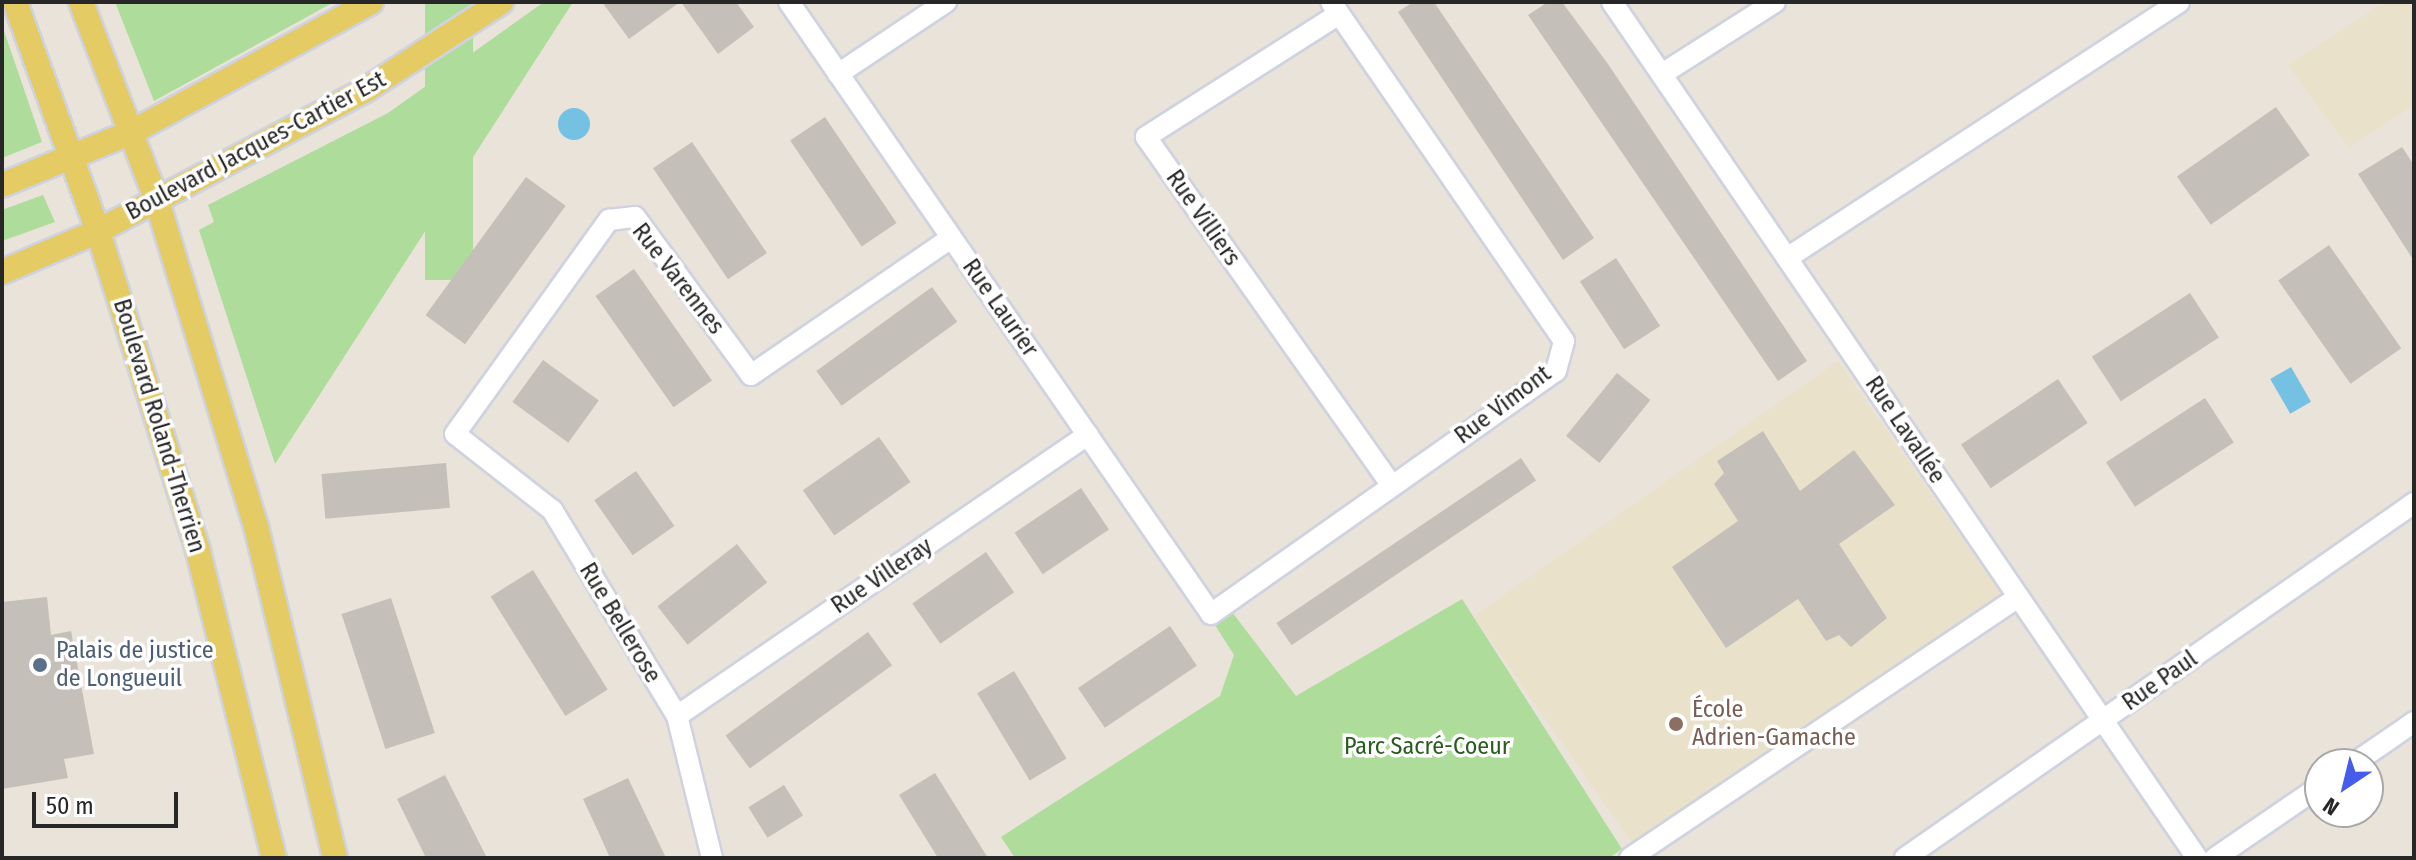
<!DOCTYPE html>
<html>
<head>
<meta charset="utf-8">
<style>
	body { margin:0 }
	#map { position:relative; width:2416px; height:860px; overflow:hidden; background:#e9e3da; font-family:"Fira Sans Condensed",sans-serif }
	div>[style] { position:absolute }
	.education>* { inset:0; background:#eae1ca; transform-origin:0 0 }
	.green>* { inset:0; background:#aedc9a; transform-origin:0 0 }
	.water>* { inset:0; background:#74c1e4; transform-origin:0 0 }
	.round { border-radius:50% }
	.building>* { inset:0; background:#c4c0b9; transform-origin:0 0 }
	.roads { filter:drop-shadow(2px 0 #cfd2df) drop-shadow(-2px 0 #cfd2df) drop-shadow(0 2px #cfd2df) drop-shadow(0 -2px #cfd2df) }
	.minor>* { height:20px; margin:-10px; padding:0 10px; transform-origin:10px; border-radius:10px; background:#fff }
	.major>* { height:24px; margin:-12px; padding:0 12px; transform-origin:12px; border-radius:12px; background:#e4cb63 }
	.dots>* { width:22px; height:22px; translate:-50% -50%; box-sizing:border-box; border:4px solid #fff; border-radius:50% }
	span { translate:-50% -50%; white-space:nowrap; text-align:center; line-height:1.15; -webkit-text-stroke:7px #fff; paint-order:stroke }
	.street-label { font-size:24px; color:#272727 }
	.service-label { font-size:24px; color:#4e5e75 }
	.left { translate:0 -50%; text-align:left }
	.education-label { font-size:24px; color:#785e54 }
	.park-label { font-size:24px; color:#295d1f }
	.frame { position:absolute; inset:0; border:4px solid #272727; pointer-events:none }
	.north { position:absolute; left:2304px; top:748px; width:80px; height:80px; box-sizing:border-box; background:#fff; border:2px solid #a9a9a9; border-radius:50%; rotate:215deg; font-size:22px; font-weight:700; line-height:32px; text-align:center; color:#272727 }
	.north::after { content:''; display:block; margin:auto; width:28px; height:36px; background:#455dea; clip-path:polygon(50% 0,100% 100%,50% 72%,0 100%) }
	.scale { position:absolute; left:32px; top:792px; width:146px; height:36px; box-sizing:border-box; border:4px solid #272727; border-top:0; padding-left:10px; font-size:24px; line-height:28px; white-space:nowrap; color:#272727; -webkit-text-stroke:6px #fff; paint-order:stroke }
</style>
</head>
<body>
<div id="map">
	<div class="education">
		<div style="clip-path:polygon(2385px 2px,2414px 2px,2414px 105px,2349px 148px,2288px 65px)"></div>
		<div style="left:1838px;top:361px;width:287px;height:445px;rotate:55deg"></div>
	</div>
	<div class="green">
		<div style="clip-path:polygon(115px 2px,334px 2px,154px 101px)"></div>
		<div style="left:425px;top:2px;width:48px;height:278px"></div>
		<div style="clip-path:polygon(544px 2px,573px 2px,275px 464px,199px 230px,214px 222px,208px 205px,388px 113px)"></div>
		<div style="clip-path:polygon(2px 25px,42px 142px,2px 158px)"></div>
		<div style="clip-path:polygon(43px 195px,55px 222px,2px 241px,2px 210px)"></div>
		<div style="clip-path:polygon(1462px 599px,1622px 849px,1609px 858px,1015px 858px,1001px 837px,1220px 696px,1234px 655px,1215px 625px,1232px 612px,1296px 696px)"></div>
	</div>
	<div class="water">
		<div class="round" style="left:558px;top:108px;width:32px;height:32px"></div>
		<div style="left:2291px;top:367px;width:40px;height:24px;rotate:60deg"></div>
	</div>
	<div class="building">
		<div style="clip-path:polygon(602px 2px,680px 2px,629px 39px)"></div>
		<div style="clip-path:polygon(681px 2px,736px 2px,754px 27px,718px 54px)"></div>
		<div style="clip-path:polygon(1413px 2px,1434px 2px,1594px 238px,1563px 260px,1398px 12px)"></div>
		<div style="clip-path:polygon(1548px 2px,1562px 2px,1608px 64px,1807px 361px,1778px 381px,1528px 15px)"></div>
		<div style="left:2276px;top:107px;width:59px;height:121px;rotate:55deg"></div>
		<div style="left:825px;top:117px;width:128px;height:42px;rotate:56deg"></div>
		<div style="left:692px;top:142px;width:134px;height:47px;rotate:56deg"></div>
		<div style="clip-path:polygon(2402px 147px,2414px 165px,2414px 261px,2358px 174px)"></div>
		<div style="left:526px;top:177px;width:49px;height:171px;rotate:36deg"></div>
		<div style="left:2329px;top:245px;width:126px;height:62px;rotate:55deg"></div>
		<div style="left:1616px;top:258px;width:81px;height:43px;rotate:57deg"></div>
		<div style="left:634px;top:269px;width:136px;height:47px;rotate:55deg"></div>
		<div style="left:932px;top:287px;width:43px;height:143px;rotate:54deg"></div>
		<div style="left:2190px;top:293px;width:53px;height:117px;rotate:57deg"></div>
		<div style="left:543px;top:360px;width:69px;height:52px;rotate:36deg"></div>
		<div style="left:1617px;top:373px;width:43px;height:81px;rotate:39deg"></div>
		<div style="left:2058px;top:379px;width:53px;height:117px;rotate:56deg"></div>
		<div style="left:2205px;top:398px;width:53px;height:118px;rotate:57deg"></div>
		<div style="clip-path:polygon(1763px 431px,1800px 491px,1854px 450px,1895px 505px,1839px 544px,1887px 618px,1851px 647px,1839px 635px,1826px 641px,1798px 599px,1726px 648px,1672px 567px,1738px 521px,1714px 484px,1724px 473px,1717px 461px)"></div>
		<div style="left:879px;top:437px;width:55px;height:93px;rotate:55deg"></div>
		<div style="left:1521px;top:458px;width:27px;height:295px;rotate:56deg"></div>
		<div style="left:446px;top:463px;width:45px;height:125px;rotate:85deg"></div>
		<div style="left:636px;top:471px;width:67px;height:51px;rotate:55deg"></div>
		<div style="left:1081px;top:488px;width:50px;height:80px;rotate:56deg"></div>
		<div style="left:737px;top:544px;width:49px;height:101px;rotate:52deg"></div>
		<div style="left:986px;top:552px;width:49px;height:90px;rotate:55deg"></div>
		<div style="left:533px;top:570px;width:141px;height:50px;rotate:58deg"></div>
		<div style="clip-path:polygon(47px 597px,51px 635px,71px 631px,94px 754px,64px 759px,68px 778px,2px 789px,2px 602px)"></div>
		<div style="left:391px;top:598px;width:142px;height:52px;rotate:72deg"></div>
		<div style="left:1170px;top:626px;width:48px;height:111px;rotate:56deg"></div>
		<div style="left:868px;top:632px;width:41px;height:176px;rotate:54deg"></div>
		<div style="left:1014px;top:671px;width:102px;height:43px;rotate:59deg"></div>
		<div style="clip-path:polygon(935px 773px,988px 858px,938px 858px,899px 795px)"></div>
		<div style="clip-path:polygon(445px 775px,487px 858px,426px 858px,397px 799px)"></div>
		<div style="clip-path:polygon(628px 778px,666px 858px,610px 858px,597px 829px,583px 799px)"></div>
		<div style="left:784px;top:785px;width:36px;height:42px;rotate:58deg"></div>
	</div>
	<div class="roads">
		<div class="minor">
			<div style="left:789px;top:2px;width:743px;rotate:55.41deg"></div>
			<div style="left:1211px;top:614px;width:422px;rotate:-35.2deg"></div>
			<div style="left:1556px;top:371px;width:31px;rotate:-75deg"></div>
			<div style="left:1564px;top:341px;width:411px;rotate:-124.5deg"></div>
			<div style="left:1612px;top:2px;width:1037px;rotate:55.65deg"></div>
			<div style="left:1339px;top:14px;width:229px;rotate:147.5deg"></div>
			<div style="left:1146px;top:137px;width:427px;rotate:54.8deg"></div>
			<div style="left:838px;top:74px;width:130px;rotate:-33.7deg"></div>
			<div style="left:1662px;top:74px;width:134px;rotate:-32.5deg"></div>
			<div style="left:1787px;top:258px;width:468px;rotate:-33.1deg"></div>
			<div style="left:677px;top:716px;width:498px;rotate:-34.4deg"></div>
			<div style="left:2353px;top:764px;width:74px;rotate:-34.5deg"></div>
			<div style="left:712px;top:858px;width:146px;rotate:-103.8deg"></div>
			<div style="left:677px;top:716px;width:241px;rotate:-121.2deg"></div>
			<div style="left:552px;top:510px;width:123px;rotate:-141.9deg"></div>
			<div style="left:455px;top:434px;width:264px;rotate:-54.3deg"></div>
			<div style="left:609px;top:220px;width:26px;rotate:-7deg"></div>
			<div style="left:635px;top:217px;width:196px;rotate:53.7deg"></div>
			<div style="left:751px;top:375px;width:242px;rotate:-34.4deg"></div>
			<div style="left:1630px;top:858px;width:468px;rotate:-33.9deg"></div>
			<div style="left:1905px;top:858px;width:621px;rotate:-34.89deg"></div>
			<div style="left:2215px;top:858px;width:127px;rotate:-34.4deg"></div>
		</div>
		<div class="major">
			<div style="left:15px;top:2px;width:244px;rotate:70.1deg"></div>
			<div style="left:98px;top:231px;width:335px;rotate:72.6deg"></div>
			<div style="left:198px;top:551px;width:316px;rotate:76.1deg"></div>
			<div style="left:81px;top:2px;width:213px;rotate:69.1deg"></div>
			<div style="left:157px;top:201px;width:340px;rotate:73.1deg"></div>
			<div style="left:256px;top:526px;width:341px;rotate:76.6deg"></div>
			<div style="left:2px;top:185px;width:140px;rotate:-22.2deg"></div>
			<div style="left:132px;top:132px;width:272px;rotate:-28.5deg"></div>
			<div style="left:2px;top:272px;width:104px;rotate:-23.1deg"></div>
			<div style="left:98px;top:231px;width:304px;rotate:-27.8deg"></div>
			<div style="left:367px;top:89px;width:160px;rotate:-33deg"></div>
		</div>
	</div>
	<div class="dots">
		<div style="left:40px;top:665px;background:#5c6f8a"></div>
		<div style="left:1676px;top:724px;background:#8d6e63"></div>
	</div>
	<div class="street-label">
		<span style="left:256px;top:146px;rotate:-28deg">Boulevard Jacques-Cartier Est</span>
		<span style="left:1203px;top:218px;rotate:55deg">Rue Villiers</span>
		<span style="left:678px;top:279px;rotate:52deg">Rue Varennes</span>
		<span style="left:1000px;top:308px;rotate:55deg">Rue Laurier</span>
		<span style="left:1503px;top:405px;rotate:-37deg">Rue Vimont</span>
		<span style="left:159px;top:426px;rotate:73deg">Boulevard Roland-Therrien</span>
		<span style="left:1905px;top:430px;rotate:56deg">Rue Lavallée</span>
		<span style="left:882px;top:576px;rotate:-34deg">Rue Villeray</span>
		<span style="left:620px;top:623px;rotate:59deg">Rue Bellerose</span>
		<span style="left:2160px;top:681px;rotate:-35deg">Rue Paul</span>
	</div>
	<div class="service-label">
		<span class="left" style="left:56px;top:665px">Palais de justice<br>de Longueuil</span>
	</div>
	<div class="education-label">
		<span class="left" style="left:1692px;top:724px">École<br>Adrien-Gamache</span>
	</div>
	<div class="park-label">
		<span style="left:1427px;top:747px">Parc Sacré-Coeur</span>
	</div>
	<div class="frame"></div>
	<div class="north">N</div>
	<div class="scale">50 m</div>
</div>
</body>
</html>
